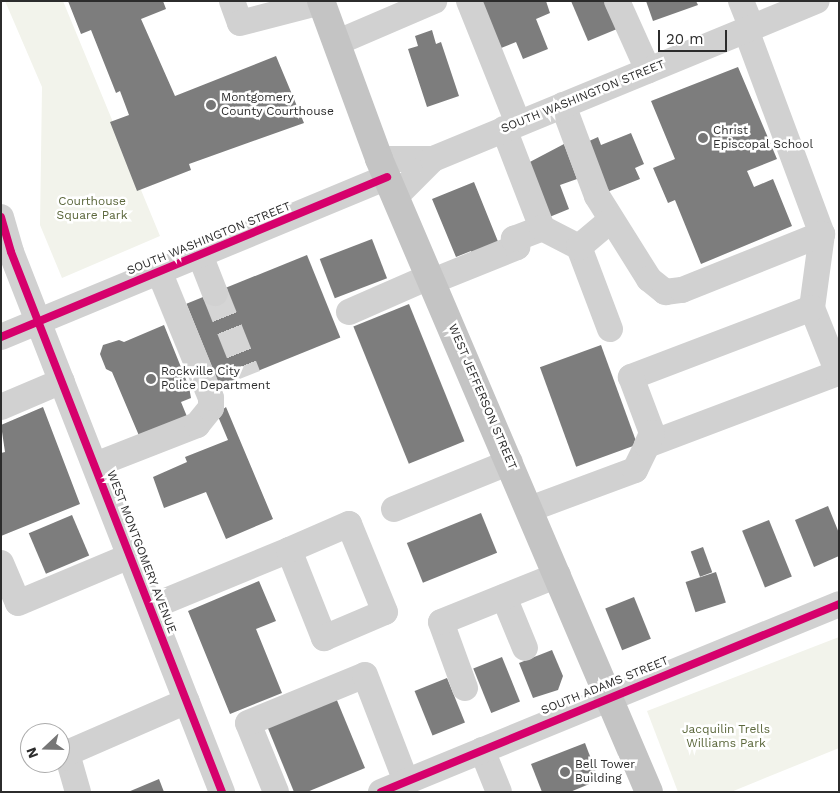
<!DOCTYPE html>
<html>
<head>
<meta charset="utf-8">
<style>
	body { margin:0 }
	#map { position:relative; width:840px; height:793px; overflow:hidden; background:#fff; font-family:"Work Sans",sans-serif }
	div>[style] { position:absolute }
	.green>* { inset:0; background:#f2f3eb }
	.building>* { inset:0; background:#7d7d7d; transform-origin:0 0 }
	.minor-tunnel>* { height:26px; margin-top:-13px; transform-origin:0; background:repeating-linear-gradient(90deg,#d5d5d5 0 26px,transparent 0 39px) }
	.minor>* { height:26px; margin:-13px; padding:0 13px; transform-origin:13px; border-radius:13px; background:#d1d1d1 }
	.major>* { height:28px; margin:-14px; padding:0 14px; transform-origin:14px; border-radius:14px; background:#c4c4c4 }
	.cycleway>* { height:8px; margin:-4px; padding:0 4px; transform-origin:4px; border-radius:4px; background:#d6006c }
	.dots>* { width:14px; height:14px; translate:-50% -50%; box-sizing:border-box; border:2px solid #fff; border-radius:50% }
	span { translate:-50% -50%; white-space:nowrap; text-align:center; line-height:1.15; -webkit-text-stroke:5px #fff; paint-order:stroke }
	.street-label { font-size:12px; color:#2c2c2c }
	.poi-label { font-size:12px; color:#2c2c2c }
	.left { translate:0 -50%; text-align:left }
	.park-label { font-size:12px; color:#5b673b }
	.frame { position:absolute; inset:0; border:2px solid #2c2c2c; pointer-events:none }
	.north { position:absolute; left:20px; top:723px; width:50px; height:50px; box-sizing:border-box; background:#fff; border:1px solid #ababab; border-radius:50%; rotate:249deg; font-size:14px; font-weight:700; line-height:20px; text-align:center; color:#2c2c2c }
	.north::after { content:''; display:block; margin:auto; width:18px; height:22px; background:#767676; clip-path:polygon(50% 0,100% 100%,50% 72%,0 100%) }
	.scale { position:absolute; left:658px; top:30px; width:69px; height:22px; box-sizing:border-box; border:2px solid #2c2c2c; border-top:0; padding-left:6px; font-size:15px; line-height:18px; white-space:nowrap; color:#2c2c2c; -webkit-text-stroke:4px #fff; paint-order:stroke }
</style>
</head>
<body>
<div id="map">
	<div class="green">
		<div style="clip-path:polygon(5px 1px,63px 1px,160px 236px,62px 278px,40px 225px,42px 87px)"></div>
		<div style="clip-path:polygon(839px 637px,839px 748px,731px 792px,678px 792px,647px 711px)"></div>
	</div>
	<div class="building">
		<div style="clip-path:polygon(68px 1px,163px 1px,166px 9px,141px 19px,175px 96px,276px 56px,304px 123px,189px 164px,191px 170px,137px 191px,110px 122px,129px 115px,120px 91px,116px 93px,91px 30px,81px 34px)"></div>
		<div style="clip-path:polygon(477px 1px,546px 1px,550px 13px,536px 19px,548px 49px,523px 59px,516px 42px,496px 50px)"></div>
		<div style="clip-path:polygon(571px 1px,605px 1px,617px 29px,588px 41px)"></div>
		<div style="clip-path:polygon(646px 1px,696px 1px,698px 5px,653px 21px)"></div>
		<div style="clip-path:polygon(432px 30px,436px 44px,441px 42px,459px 96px,427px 107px,408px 49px,418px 46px,415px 36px)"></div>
		<div style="clip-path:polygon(738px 67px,777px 159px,747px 171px,754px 187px,773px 179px,792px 226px,701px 264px,675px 200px,668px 203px,653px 168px,675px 159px,651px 101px)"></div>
		<div style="clip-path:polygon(631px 133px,644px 164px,635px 168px,640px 179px,607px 192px,587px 142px,598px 137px,601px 145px)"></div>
		<div style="clip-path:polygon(564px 144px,577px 179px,560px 185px,569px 209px,547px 218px,526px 164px)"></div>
		<div style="clip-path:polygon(474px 182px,499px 244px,473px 255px,471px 251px,456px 257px,432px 199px)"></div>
		<div style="left:372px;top:239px;width:42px;height:56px;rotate:69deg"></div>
		<div style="left:307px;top:255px;width:89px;height:130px;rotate:68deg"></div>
		<div style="left:409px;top:304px;width:148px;height:60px;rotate:68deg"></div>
		<div style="clip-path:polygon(164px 325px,189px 387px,191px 398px,181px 402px,188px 419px,140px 438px,112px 372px,106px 369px,100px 354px,103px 345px,119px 340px,124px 342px)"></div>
		<div style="left:601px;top:345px;width:106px;height:65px;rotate:70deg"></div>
		<div style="clip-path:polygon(43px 407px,80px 504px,1px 536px,1px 453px,5px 452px,1px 425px)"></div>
		<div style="clip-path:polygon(226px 407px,273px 519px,226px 539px,206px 492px,164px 508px,153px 477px,187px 462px,185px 457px,228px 440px,217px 414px)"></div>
		<div style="clip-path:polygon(828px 506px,839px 533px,839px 556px,814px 567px,795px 520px)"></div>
		<div style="left:481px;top:513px;width:43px;height:80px;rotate:68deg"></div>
		<div style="left:72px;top:515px;width:44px;height:47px;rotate:67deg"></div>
		<div style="left:769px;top:520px;width:61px;height:29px;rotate:68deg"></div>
		<div style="left:703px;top:547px;width:27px;height:13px;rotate:70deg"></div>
		<div style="left:716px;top:572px;width:32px;height:32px;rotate:72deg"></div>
		<div style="clip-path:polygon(259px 581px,276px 621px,256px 629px,282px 693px,230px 714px,188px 611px)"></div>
		<div style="left:634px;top:597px;width:45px;height:31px;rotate:68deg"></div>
		<div style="clip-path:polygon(552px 650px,563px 676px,558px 690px,533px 698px,519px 663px)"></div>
		<div style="left:502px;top:657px;width:48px;height:31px;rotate:68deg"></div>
		<div style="left:447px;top:678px;width:48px;height:35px;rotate:68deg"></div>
		<div style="clip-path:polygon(336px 698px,365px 768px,307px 792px,294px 792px,267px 726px)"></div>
		<div style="clip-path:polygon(585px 743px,599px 780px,570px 792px,542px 792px,531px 764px)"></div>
		<div style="clip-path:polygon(159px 779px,164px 792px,128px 792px)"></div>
	</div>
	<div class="minor-tunnel">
		<div style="left:215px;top:293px;width:89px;rotate:68.3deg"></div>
	</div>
	<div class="minor">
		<div style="left:232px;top:1px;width:23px;rotate:70deg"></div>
		<div style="left:240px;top:23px;width:84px;rotate:-14.5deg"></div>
		<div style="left:469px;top:1px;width:131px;rotate:68.1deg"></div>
		<div style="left:617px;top:1px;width:76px;rotate:65.8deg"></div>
		<div style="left:741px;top:1px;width:29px;rotate:68deg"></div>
		<div style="left:746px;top:30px;width:218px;rotate:69.6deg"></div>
		<div style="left:822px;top:234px;width:75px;rotate:97.7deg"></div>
		<div style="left:336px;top:43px;width:107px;rotate:-23.2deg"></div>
		<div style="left:563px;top:105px;width:97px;rotate:69.5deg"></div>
		<div style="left:597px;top:196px;width:98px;rotate:57.9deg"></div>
		<div style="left:649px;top:279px;width:21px;rotate:39deg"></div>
		<div style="left:665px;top:292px;width:17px;rotate:-7deg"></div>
		<div style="left:682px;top:290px;width:151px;rotate:-21.8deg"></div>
		<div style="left:504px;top:129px;width:106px;rotate:69deg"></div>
		<div style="left:379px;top:159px;width:54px"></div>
		<div style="left:395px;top:197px;width:54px;rotate:-45deg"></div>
		<div style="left:433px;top:159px;width:415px;rotate:-22.4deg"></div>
		<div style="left:1px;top:217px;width:36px;rotate:74deg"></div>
		<div style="left:11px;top:252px;width:580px;rotate:68.66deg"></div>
		<div style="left:200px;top:255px;width:41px;rotate:68.5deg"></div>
		<div style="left:433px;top:281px;width:91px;rotate:-22deg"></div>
		<div style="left:517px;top:247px;width:9px;rotate:-111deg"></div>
		<div style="left:514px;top:239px;width:30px;rotate:-21deg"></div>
		<div style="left:542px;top:228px;width:42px;rotate:27.2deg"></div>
		<div style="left:349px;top:312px;width:90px;rotate:-23.7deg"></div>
		<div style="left:610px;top:329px;width:88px;rotate:-110.7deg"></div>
		<div style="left:579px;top:247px;width:42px;rotate:-40.2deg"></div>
		<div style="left:1px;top:337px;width:418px;rotate:-22.5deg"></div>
		<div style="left:1px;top:407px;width:66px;rotate:-23.1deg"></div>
		<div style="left:95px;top:465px;width:110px;rotate:-21.4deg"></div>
		<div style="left:197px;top:425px;width:22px;rotate:-51deg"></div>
		<div style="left:211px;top:408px;width:10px;rotate:-90deg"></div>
		<div style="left:211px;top:398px;width:137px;rotate:-112.3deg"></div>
		<div style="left:394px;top:509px;width:125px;rotate:-22.1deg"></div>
		<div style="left:530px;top:509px;width:112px;rotate:-20.4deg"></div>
		<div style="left:635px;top:470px;width:28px;rotate:-64deg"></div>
		<div style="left:647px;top:445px;width:204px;rotate:-20.7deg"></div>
		<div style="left:838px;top:373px;width:70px;rotate:-111.8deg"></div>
		<div style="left:812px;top:308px;width:194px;rotate:159.1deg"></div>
		<div style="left:631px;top:377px;width:60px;rotate:69.4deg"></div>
		<div style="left:652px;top:433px;width:13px;rotate:113deg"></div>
		<div style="left:1px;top:563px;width:43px;rotate:67deg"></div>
		<div style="left:18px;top:603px;width:121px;rotate:-22.8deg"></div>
		<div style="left:504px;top:597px;width:55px;rotate:67.6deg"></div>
		<div style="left:151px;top:607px;width:149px;rotate:-22.4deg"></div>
		<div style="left:289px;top:550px;width:95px;rotate:68.3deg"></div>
		<div style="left:324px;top:638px;width:66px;rotate:-23.1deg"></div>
		<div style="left:385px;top:612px;width:95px;rotate:-112.2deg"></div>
		<div style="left:349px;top:524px;width:65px;rotate:156.6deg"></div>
		<div style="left:465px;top:688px;width:70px;rotate:-110deg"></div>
		<div style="left:441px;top:622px;width:126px;rotate:-21.9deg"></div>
		<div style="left:482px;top:750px;width:45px;rotate:68deg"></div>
		<div style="left:78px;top:792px;width:35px;rotate:-106deg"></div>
		<div style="left:68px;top:758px;width:8px;rotate:-60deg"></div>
		<div style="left:72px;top:751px;width:125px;rotate:-23.5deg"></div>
		<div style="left:276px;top:792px;width:74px;rotate:-112.1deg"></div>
		<div style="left:248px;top:723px;width:126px;rotate:-22.3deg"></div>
		<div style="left:365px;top:675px;width:114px;rotate:68.9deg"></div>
		<div style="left:381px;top:792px;width:495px;rotate:-22.3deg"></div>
	</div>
	<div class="major">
		<div style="left:321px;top:1px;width:168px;rotate:69.8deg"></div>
		<div style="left:379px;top:159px;width:688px;rotate:66.9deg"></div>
	</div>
	<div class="cycleway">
		<div style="left:1px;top:217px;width:36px;rotate:74deg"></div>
		<div style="left:11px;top:252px;width:580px;rotate:68.66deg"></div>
		<div style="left:1px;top:337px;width:418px;rotate:-22.5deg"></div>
		<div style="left:381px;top:792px;width:495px;rotate:-22.3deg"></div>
	</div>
	<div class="dots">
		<div style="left:211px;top:105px;background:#767676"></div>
		<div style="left:703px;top:138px;background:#767676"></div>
		<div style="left:151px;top:379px;background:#767676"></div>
		<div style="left:565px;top:772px;background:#767676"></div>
	</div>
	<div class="street-label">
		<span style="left:583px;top:97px;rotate:-22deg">SOUTH WASHINGTON STREET</span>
		<span style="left:209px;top:239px;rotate:-22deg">SOUTH WASHINGTON STREET</span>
		<span style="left:482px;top:397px;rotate:67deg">WEST JEFFERSON STREET</span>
		<span style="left:141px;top:552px;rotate:69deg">WEST MONTGOMERY AVENUE</span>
		<span style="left:605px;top:686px;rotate:-22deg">SOUTH ADAMS STREET</span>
	</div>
	<div class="poi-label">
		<span class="left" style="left:221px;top:105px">Montgomery<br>County Courthouse</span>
		<span class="left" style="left:713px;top:138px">Christ<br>Episcopal School</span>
		<span class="left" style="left:161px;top:379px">Rockville City<br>Police Department</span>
		<span class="left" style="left:575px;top:772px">Bell Tower<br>Building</span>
	</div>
	<div class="park-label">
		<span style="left:92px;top:209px">Courthouse<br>Square Park</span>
		<span style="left:726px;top:737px">Jacquilin Trells<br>Williams Park</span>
	</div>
	<div class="frame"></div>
	<div class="north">N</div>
	<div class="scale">20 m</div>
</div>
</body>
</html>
